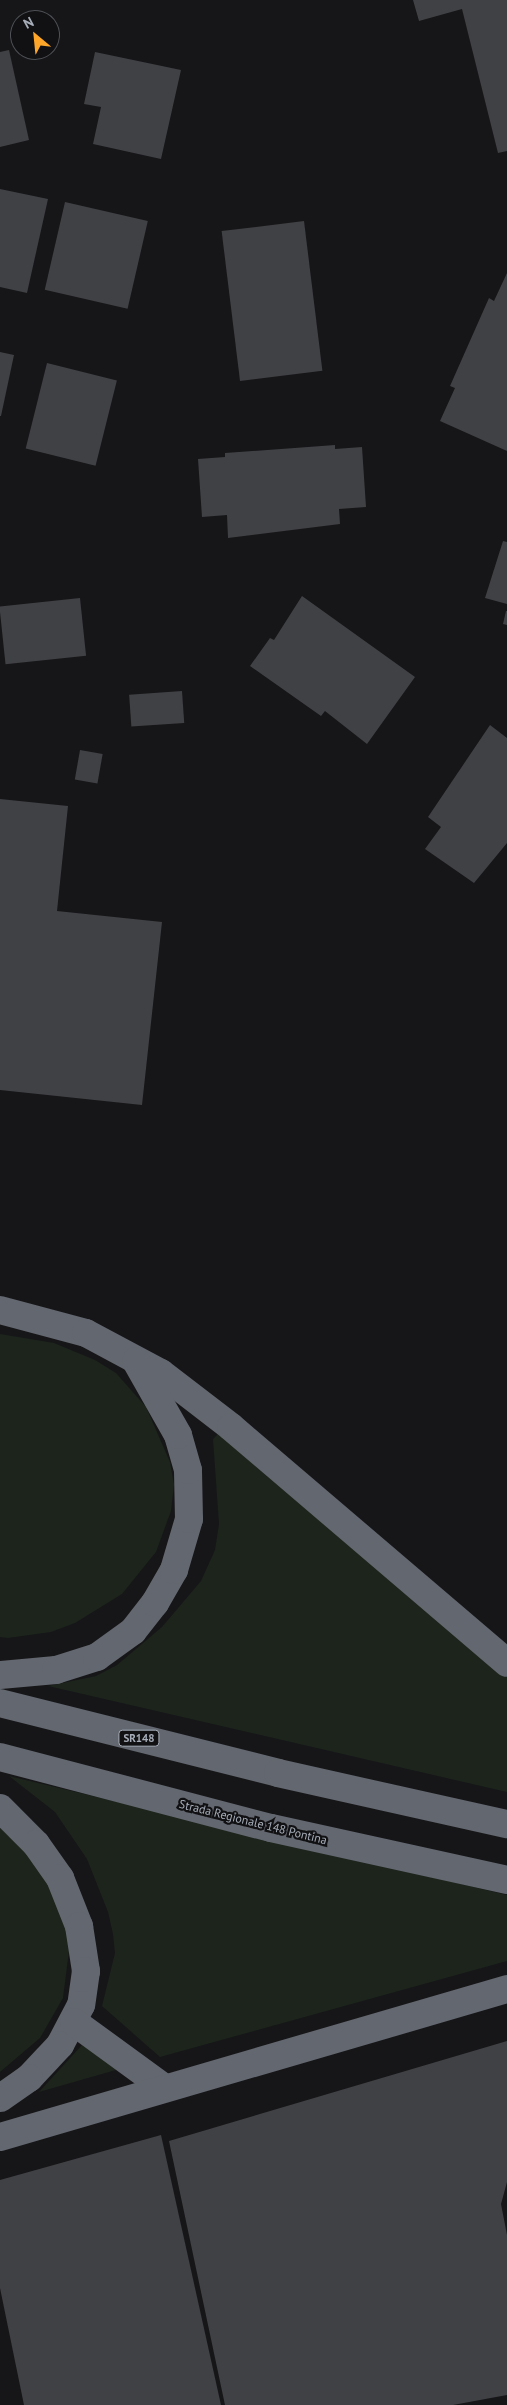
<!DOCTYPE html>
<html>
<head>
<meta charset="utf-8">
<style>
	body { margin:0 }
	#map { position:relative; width:507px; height:2405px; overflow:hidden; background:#161618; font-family:"PT Sans",sans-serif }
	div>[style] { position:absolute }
	.green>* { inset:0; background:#1c241c }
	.building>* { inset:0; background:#404145; transform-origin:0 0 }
	.highway>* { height:28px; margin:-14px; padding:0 14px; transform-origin:14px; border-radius:14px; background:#63676f }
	span { translate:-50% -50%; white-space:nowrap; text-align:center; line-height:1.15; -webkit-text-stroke:4.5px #111113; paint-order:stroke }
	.shield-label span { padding:1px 4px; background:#111113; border:1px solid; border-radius:4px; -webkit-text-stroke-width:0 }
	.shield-label { font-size:11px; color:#a7aeb9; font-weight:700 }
	.street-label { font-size:12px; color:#a7aeb9 }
	.north { position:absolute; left:10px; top:10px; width:50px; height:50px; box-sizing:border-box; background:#111113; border:1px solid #4d5055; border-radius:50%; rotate:332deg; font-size:14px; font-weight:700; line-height:20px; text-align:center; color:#a7aeb9 }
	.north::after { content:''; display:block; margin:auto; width:18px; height:22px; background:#fda62a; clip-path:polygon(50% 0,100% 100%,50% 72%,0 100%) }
</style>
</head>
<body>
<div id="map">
	<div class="green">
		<div style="clip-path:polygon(0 1334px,54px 1343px,95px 1360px,116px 1373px,146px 1407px,170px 1462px,174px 1485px,171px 1511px,156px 1552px,122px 1594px,75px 1623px,51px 1632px,8px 1638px,0 1637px)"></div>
		<div style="clip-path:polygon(220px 1432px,507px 1666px,507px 1792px,48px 1686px,96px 1676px,117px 1665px,162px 1627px,201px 1581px,215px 1550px,219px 1524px,213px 1439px)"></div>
		<div style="clip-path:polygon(9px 1776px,507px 1895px,507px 1961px,160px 2057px,102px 2006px,115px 1953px,113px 1934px,108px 1912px,87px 1859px,55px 1812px)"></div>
		<div style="clip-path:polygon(0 1822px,51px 1882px,70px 1943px,63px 1998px,40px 2038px,0 2072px)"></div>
		<div style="clip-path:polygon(82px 2045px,123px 2068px,39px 2092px)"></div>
	</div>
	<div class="building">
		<div style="clip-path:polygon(413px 0,507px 0,507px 151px,498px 153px,462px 9px,419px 21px)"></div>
		<div style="clip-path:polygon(9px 50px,29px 140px,0 147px,0 52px)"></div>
		<div style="clip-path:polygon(95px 52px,181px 70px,161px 159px,93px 144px,101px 107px,84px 104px)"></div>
		<div style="clip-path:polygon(0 189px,48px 199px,27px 293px,0 287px)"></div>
		<div style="left:65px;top:202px;width:85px;height:90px;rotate:13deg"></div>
		<div style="left:304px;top:221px;width:151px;height:83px;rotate:83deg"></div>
		<div style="clip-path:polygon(507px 273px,507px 451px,440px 421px,455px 388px,450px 386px,489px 298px,494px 301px)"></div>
		<div style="clip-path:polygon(0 352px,14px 355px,1px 416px,0 416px)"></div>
		<div style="left:47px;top:363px;width:72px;height:88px;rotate:14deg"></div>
		<div style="clip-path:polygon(335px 445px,335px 449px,362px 447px,366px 507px,339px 509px,340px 524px,228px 538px,227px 515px,202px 517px,198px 459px,225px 457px,225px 453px)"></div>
		<div style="clip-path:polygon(503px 541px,507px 542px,507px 604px,485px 598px)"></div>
		<div style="clip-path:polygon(302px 596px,415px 677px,367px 744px,325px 711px,321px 716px,250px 666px,270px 638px,274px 640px)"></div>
		<div style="left:80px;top:598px;width:58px;height:81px;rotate:84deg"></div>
		<div style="clip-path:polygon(506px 611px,507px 611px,507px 625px,503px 624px)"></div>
		<div style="left:182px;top:691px;width:32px;height:53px;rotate:86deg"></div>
		<div style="clip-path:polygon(490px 725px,507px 738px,507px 843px,474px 883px,425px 849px,441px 827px,428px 817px)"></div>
		<div style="left:80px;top:750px;width:23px;height:30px;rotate:10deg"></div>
		<div style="clip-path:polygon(0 799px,68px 806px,57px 911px,162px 922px,142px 1105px,0 1090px)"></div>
		<div style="clip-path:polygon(507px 2041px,507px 2182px,501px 2204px,507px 2235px,507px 2395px,453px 2405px,225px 2405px,169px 2141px)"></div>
		<div style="clip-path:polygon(161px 2135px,221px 2405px,24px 2405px,0 2288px,0 2180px)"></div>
	</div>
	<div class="highway">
		<div style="left:0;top:1310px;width:89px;rotate:15deg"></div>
		<div style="left:86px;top:1333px;width:85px;rotate:28.1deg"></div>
		<div style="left:161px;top:1373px;width:88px;rotate:37.6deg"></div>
		<div style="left:231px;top:1427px;width:363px;rotate:40.5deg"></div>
		<div style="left:0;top:1675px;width:56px;rotate:-5.1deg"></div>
		<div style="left:56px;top:1670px;width:43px;rotate:-17.6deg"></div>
		<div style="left:97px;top:1657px;width:44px;rotate:-35.8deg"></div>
		<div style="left:133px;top:1631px;width:36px;rotate:-52deg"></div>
		<div style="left:155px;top:1603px;width:38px;rotate:-60deg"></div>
		<div style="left:174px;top:1570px;width:53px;rotate:-73.6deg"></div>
		<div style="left:189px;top:1519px;width:49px;rotate:-91.2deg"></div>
		<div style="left:188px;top:1470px;width:36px;rotate:-106deg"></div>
		<div style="left:178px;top:1435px;width:85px;rotate:-119.6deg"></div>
		<div style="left:0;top:1703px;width:287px;rotate:14.1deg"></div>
		<div style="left:278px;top:1773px;width:235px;rotate:12.6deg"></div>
		<div style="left:0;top:1757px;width:280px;rotate:14.7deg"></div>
		<div style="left:271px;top:1828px;width:242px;rotate:12.4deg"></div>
		<div style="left:0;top:1808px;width:51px;rotate:45deg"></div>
		<div style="left:36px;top:1844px;width:42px;rotate:54.8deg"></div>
		<div style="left:60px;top:1878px;width:52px;rotate:68.4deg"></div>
		<div style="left:79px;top:1926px;width:46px;rotate:81.2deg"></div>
		<div style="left:86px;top:1971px;width:34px;rotate:98deg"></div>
		<div style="left:81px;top:2005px;width:45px;rotate:117.7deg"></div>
		<div style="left:60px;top:2045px;width:45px;rotate:133.2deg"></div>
		<div style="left:29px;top:2078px;width:35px;rotate:145deg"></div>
		<div style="left:74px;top:2022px;width:110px;rotate:36.1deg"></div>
		<div style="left:0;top:2137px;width:528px;rotate:-16.27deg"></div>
	</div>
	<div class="shield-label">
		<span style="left:139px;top:1738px">SR148</span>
	</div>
	<div class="street-label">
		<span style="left:253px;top:1822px;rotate:14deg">Strada Regionale 148 Pontina</span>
	</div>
	<div class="north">N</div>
</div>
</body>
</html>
